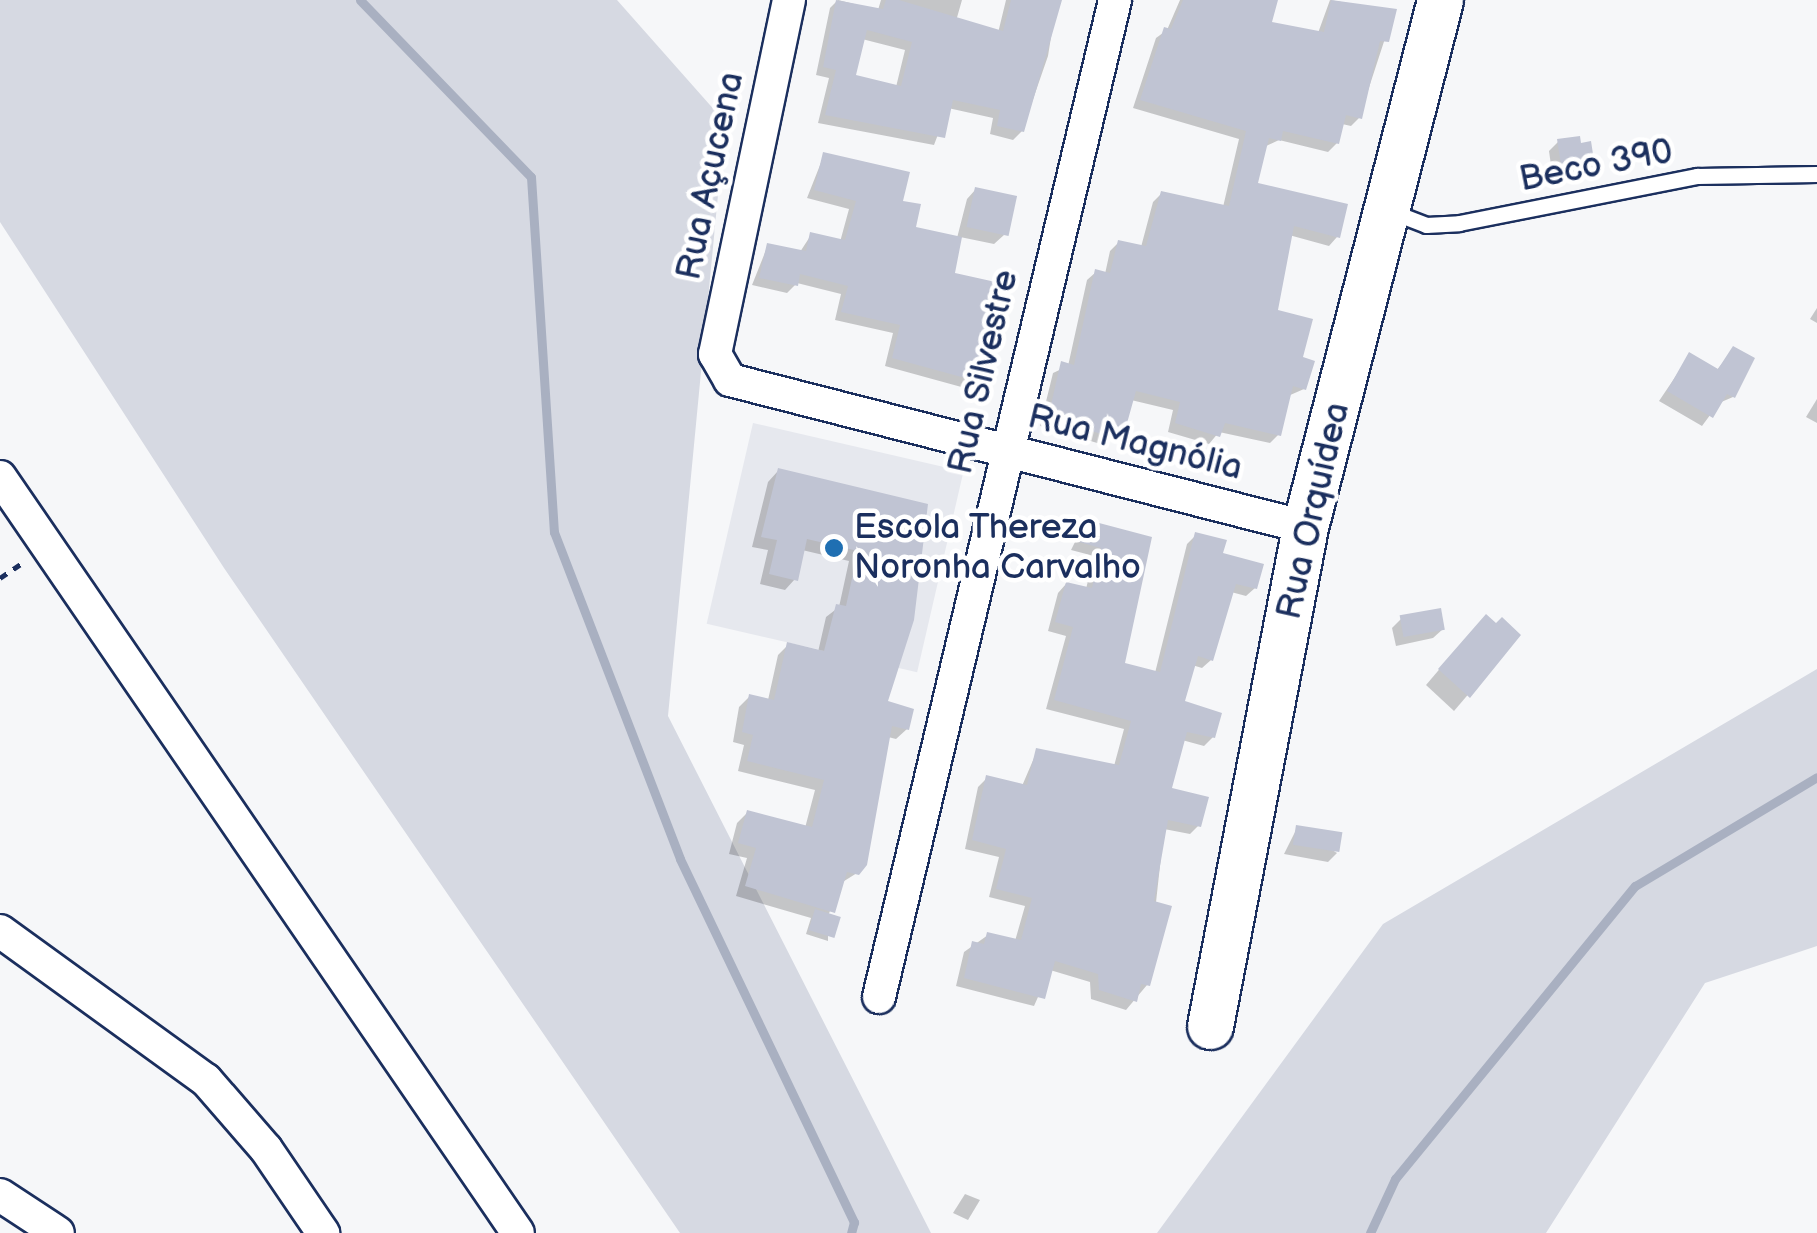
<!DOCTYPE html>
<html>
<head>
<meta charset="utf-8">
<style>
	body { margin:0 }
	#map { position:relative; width:1817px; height:1233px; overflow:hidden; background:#f6f7f9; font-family:"Balsamiq Sans",sans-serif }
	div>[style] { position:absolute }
	.built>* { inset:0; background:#e6e8ee; transform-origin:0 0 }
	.green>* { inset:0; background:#d6d9e2 }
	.shadow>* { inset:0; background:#0003 }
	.stream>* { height:9px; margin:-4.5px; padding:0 4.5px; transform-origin:4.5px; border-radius:4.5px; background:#a9b0c1 }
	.building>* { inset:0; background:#c0c4d3; transform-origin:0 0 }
	.path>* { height:5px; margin-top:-2.5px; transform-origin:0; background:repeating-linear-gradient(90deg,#1b2f5e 0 8px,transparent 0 16px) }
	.roads { filter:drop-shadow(2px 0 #1b2f5e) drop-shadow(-2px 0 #1b2f5e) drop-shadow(0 2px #1b2f5e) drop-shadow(0 -2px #1b2f5e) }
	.lane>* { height:15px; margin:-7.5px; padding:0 7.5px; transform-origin:7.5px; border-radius:7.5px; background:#fff }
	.street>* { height:32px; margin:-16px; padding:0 16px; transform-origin:16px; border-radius:16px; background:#fff }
	.secondary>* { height:45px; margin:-22.5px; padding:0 22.5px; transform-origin:22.5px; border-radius:22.5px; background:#fff }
	.dots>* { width:28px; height:28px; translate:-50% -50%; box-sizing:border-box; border:5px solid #fff; border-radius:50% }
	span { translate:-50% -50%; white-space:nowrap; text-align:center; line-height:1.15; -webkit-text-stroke:9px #fff; paint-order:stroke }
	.street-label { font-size:35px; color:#1b2f5e }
	.poi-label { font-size:35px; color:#1b2f5e }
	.left { translate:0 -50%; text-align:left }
</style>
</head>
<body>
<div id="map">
	<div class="built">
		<div style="left:753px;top:423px;width:216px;height:206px;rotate:13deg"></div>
	</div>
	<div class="green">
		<div style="clip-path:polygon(0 0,617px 0,725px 122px,668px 716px,931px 1233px,680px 1233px,224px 568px,0 222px)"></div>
		<div style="clip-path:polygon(1817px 669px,1817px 946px,1705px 983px,1546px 1233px,1157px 1233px,1383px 924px)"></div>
	</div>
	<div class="shadow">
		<div style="clip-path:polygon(evenodd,838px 0,878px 10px,881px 0,962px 0,956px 21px,998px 33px,1006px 0,1057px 0,1048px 56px,1022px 131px,1013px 140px,990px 134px,993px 118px,948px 108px,934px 145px,818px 123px,829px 78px,816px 75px,830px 8px,838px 0,862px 39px,905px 50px,896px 87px,853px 77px,862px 39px)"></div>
		<div style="clip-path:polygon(1180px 0,1275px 0,1269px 24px,1318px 33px,1330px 0,1394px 11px,1359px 118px,1351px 126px,1342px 124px,1337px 143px,1328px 152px,1279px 140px,1264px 147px,1254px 185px,1337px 237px,1329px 246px,1289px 235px,1275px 312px,1300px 359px,1304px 389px,1288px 396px,1279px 434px,1270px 443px,1219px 432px,1209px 444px,1168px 432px,1173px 410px,1131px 400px,1122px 432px,1104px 445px,1040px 426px,1053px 373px,1068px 366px,1087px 280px,1096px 272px,1105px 274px,1110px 251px,1119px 242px,1141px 247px,1153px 202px,1162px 193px,1223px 207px,1239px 139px,1133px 108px,1156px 38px,1167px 30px)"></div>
		<div style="clip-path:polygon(1558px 142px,1592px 166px,1583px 176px,1553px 180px,1549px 151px)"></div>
		<div style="clip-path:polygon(824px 155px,900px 203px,913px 229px,957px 238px,967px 199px,976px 189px,1004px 235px,994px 244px,960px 237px,952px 275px,1000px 320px,986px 327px,973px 380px,965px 388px,885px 366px,893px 333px,835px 320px,841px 294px,797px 283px,787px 293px,752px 285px,768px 245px,800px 252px,811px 235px,840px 242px,849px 209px,807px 198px)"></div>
		<div style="clip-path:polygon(1817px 308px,1817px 323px,1810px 319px)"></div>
		<div style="clip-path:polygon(1734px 349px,1733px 397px,1719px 403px,1702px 426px,1659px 401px,1690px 355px,1716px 371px)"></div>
		<div style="clip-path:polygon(1817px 399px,1817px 423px,1806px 417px)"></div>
		<div style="clip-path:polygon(778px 471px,925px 506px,885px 703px,907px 729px,896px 739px,888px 737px,857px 873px,841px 883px,828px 916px,828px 941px,806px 934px,811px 918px,736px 896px,747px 858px,729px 854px,737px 823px,748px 812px,805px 828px,815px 790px,738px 771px,744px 745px,733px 742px,739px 707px,750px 696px,768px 700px,778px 655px,788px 645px,818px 652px,826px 617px,839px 607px,849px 561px,802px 550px,795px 579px,785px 590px,760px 584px,768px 550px,752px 547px,768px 482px)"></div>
		<div style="clip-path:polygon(1085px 522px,1149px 539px,1122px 665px,1155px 673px,1187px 544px,1196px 535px,1255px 588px,1246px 596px,1231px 592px,1211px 660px,1202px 668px,1192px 665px,1182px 703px,1213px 737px,1204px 746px,1182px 740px,1168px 789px,1199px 825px,1190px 834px,1164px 829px,1147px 985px,1126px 1010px,1091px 999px,1090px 982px,1050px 970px,1034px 1006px,956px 986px,964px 952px,988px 935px,1015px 941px,1025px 906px,989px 897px,999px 857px,965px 849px,978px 787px,987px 778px,1022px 786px,1037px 751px,1114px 766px,1124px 729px,1046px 709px,1066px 636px,1048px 631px,1058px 593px,1066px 584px,1086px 589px,1094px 556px,1071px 550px)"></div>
		<div style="clip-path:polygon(1401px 619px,1443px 629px,1433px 638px,1396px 646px,1392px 628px)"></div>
		<div style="clip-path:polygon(1496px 626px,1518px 636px,1454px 711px,1426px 685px,1472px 631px)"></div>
		<div style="clip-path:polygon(1297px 828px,1337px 853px,1328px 862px,1284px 854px)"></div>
		<div style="clip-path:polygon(965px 1194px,980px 1200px,968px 1220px,953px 1213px)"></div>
	</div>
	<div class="stream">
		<div style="left:360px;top:0;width:246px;rotate:46deg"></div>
		<div style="left:531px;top:177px;width:356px;rotate:86.3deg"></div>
		<div style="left:554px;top:532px;width:350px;rotate:68.9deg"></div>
		<div style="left:680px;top:859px;width:403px;rotate:64.4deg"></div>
		<div style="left:854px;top:1222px;width:11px;rotate:105deg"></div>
		<div style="left:1370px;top:1233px;width:60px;rotate:-65.2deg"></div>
		<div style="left:1395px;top:1179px;width:379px;rotate:-50.7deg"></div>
		<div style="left:1635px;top:886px;width:212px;rotate:-30.9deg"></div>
	</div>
	<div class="building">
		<div style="clip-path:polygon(evenodd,836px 0,883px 9px,886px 0,899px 0,1003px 31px,1011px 0,1062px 0,1024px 132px,997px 126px,1000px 110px,953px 100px,945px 138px,825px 115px,836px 70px,823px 67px,836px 0,867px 30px,912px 42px,901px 86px,856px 75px,867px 30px)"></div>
		<div style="clip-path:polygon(1183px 0,1278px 0,1272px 22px,1324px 32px,1331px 0,1397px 9px,1389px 42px,1380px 41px,1362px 119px,1346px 115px,1339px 144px,1283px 131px,1281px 141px,1269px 138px,1258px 183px,1348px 204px,1340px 238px,1294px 226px,1278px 310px,1313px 319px,1303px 357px,1315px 361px,1306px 390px,1293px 386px,1281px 436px,1225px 423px,1220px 437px,1175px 423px,1180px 402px,1136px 391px,1124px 434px,1117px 432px,1115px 438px,1048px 418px,1061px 361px,1074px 365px,1095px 269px,1110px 273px,1118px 240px,1146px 246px,1161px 191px,1229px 206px,1246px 131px,1140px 100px,1164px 27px,1171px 29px)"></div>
		<div style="clip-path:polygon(1580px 136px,1581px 143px,1591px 141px,1595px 167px,1562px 172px,1557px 139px)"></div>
		<div style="clip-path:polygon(823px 152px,910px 172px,903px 201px,921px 204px,916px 227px,962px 237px,955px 273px,1009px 285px,1002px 321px,991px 319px,976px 381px,892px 358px,900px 325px,841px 312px,848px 286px,800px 274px,798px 286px,759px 278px,767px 243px,806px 251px,810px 232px,845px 240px,856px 201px,814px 190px)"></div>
		<div style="left:975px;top:187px;width:43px;height:41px;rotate:12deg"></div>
		<div style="clip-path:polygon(1733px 346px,1755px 358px,1735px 398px,1727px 394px,1713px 418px,1667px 391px,1689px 352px,1718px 369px)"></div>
		<div style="clip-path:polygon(778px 468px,928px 504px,914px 620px,888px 701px,914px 709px,909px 730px,892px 726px,867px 865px,859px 875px,847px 872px,835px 913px,745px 886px,756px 848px,738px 843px,747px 810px,812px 827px,824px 780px,747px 761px,753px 735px,742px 732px,749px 694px,774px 700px,787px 642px,824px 651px,836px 604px,846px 606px,858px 551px,807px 539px,798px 581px,769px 574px,777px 540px,761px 537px)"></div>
		<div style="clip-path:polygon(1084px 519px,1152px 537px,1125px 663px,1160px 672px,1195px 532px,1227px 540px,1223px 553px,1264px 564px,1257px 589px,1236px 584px,1213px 661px,1198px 656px,1185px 701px,1222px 713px,1215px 738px,1187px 732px,1172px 788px,1209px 797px,1201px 827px,1168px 820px,1154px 901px,1172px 906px,1150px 986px,1141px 984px,1137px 1002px,1099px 990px,1098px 974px,1055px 961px,1045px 999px,964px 978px,972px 941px,984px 944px,987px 932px,1021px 940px,1032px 898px,996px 889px,1006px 849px,972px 840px,986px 775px,1027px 785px,1036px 748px,1119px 765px,1131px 721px,1054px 700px,1073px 627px,1055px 622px,1066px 582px,1092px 588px,1101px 548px,1079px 542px)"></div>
		<div style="left:1441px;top:608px;width:22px;height:42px;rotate:80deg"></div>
		<div style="clip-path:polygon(1486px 614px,1496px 623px,1502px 617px,1521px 635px,1470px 698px,1438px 669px)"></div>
		<div style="left:1296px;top:825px;width:47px;height:20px;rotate:9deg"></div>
		<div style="left:815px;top:909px;width:27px;height:22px;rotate:17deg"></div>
	</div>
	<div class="path">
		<div style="left:0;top:578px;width:27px;rotate:-34deg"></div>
	</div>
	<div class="roads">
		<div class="lane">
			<div style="left:1390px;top:211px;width:39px;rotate:21deg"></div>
			<div style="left:1426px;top:225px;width:33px;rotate:-3deg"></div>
			<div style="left:1459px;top:223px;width:243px;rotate:-11.2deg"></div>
			<div style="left:1697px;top:176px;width:120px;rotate:-1deg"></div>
		</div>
		<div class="street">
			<div style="left:789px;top:0;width:362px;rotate:101.8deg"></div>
			<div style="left:715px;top:354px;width:30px;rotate:60deg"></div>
			<div style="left:730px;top:380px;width:593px;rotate:14.34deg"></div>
			<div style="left:0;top:477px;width:916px;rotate:55.58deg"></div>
			<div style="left:0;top:931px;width:254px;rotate:35.9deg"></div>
			<div style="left:206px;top:1080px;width:91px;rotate:49deg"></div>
			<div style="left:266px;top:1149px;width:102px;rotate:55.8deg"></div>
			<div style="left:879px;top:997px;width:1025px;rotate:-76.68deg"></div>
			<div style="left:0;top:1195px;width:69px;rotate:33.2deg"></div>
		</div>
		<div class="secondary">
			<div style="left:1210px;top:1026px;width:508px;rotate:-79.22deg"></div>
			<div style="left:1305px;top:527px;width:544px;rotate:-75.63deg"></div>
		</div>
	</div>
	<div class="dots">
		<div style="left:834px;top:548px;background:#1f6fb2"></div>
	</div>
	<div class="street-label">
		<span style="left:1596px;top:166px;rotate:-11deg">Beco 390</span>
		<span style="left:711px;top:176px;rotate:-78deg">Rua Açucena</span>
		<span style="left:984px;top:372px;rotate:-77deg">Rua Silvestre</span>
		<span style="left:1135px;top:443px;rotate:14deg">Rua Magnólia</span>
		<span style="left:1314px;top:511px;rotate:-77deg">Rua Orquídea</span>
	</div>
	<div class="poi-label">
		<span class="left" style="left:854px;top:548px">Escola Thereza<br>Noronha Carvalho</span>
	</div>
</div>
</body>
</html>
